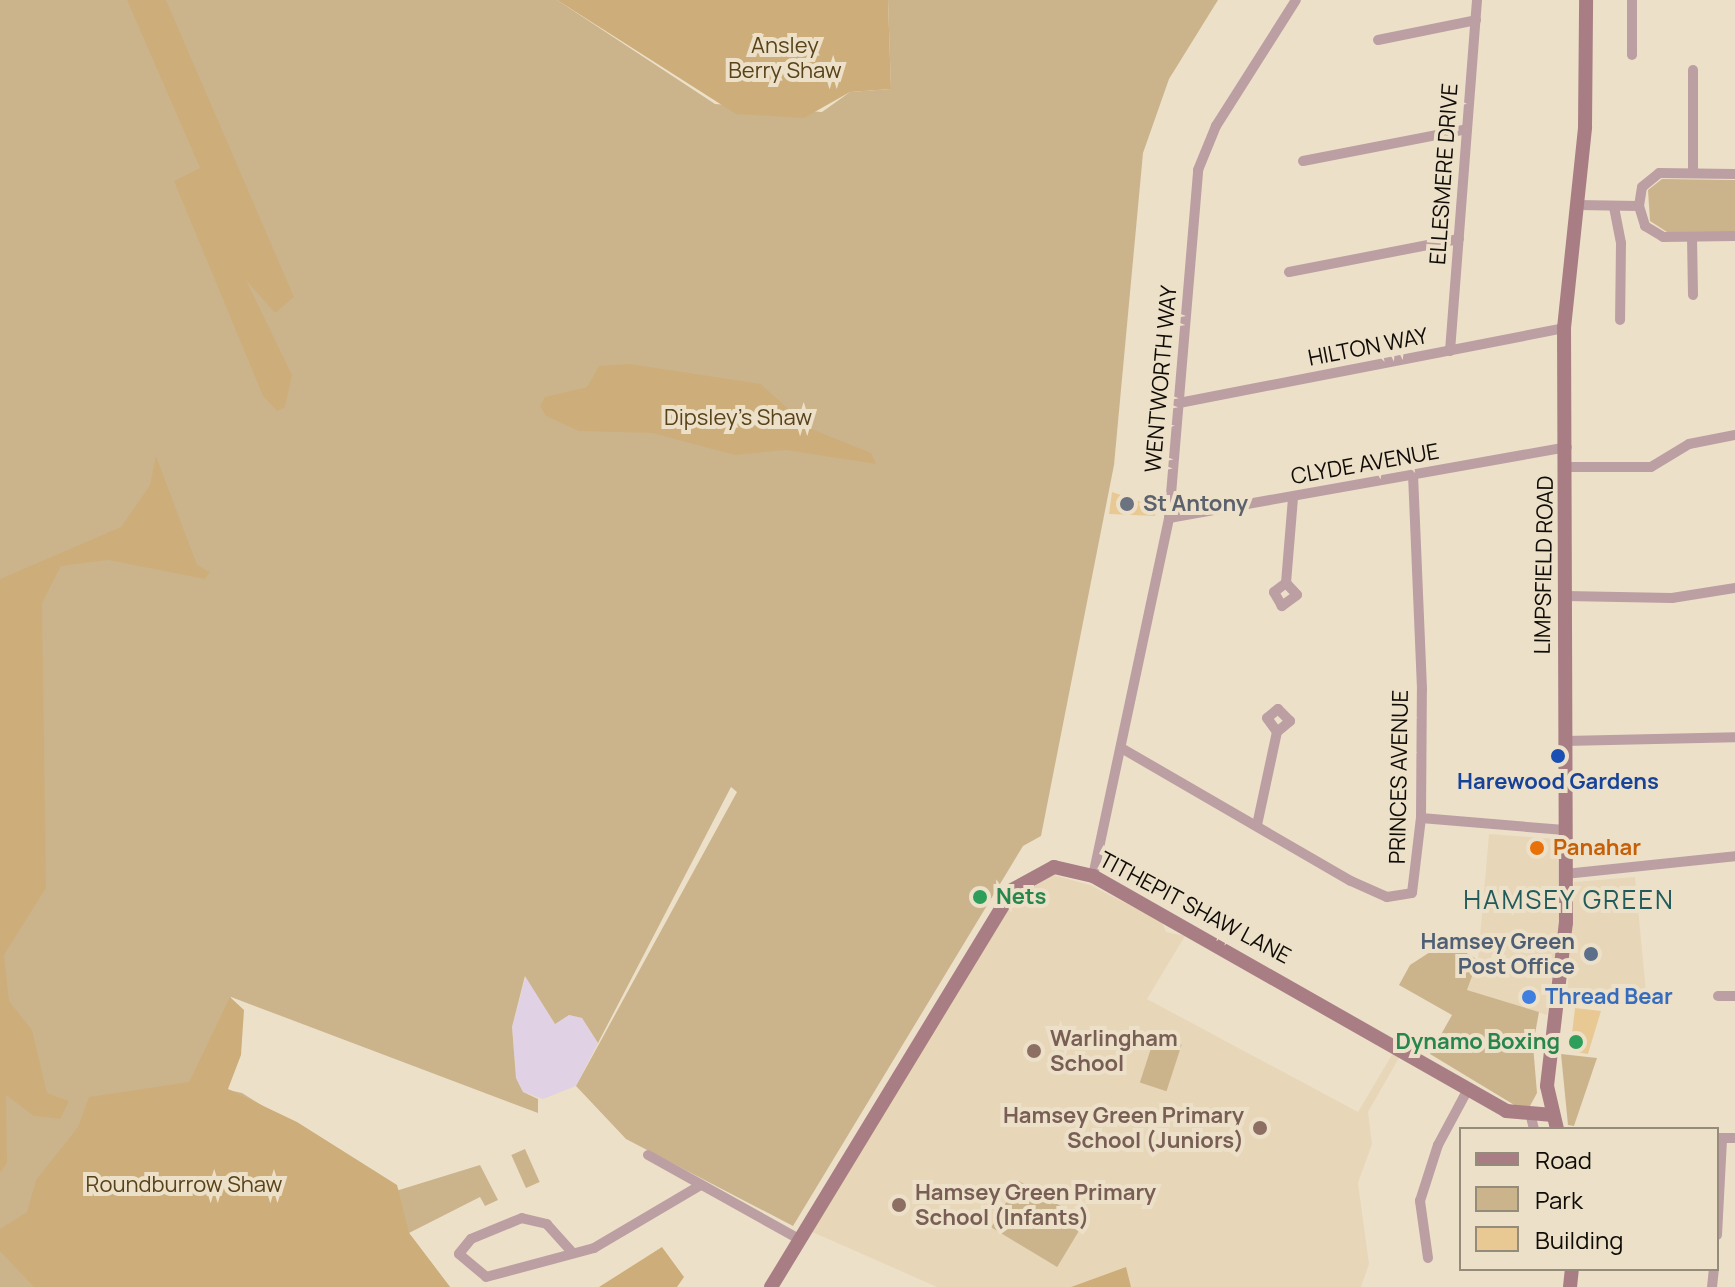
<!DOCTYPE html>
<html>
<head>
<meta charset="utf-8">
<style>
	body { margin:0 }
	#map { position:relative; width:1735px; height:1287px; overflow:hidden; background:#ede0c9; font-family:Manrope,sans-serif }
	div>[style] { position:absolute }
	.built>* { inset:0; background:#e8d6b8 }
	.industrial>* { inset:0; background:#e1d1e4 }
	.green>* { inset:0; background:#cbb48c; transform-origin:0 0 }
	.forest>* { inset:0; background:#cdae7a }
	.building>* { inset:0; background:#e8c994 }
	.street>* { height:10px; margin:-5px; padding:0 5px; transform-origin:5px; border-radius:5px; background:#bc9fa3 }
	.secondary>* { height:14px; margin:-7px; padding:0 7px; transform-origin:7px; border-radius:7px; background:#a87e84 }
	.dots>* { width:22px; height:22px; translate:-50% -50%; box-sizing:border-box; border:4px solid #ede0c9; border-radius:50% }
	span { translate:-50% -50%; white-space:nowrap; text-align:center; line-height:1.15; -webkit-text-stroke:8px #ede0c9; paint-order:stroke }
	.park-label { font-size:22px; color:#58421a }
	.street-label { font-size:22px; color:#0f0b05 }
	.worship-label { font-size:22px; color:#5b616d; font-weight:700 }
	.left { translate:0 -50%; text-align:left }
	.transit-label { font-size:22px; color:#164399; font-weight:700 }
	.food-label { font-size:22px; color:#c56008; font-weight:700 }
	.leisure-label { font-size:22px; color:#27864d; font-weight:700 }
	.right { translate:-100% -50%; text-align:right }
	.service-label { font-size:22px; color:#4e5e75; font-weight:700 }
	.shop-label { font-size:22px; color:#366cbe; font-weight:700 }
	.education-label { font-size:22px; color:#785e54; font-weight:700 }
	.quarter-label { font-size:26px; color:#225c5a; letter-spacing:2px }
	.legend { position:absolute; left:1459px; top:1127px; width:260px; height:144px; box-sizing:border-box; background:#ede0c9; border:2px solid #948b7b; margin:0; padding:10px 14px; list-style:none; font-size:24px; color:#0f0b05 }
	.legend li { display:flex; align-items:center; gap:16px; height:40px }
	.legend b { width:40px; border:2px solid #948b7b }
</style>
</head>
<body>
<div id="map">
	<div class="built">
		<div style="clip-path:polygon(1489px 834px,1557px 839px,1560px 917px,1547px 1015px,1467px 990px,1478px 960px)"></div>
		<div style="clip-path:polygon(1053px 875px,1090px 885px,1162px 922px,1166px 932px,1185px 936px,1147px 999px,1358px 1112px,1393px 1053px,1400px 1056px,1368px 1112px,1372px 1144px,1358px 1183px,1369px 1264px,1361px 1287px,1131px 1287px,1125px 1268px,1071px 1287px,937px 1287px,810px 1231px,1018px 894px)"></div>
		<div style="clip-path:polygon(1635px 877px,1647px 1002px,1567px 996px,1574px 882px)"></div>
	</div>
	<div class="industrial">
		<div style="clip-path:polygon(526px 975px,554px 1023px,569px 1015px,582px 1018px,598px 1043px,576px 1086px,543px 1099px,523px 1092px,516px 1078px,512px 1027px)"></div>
	</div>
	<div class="green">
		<div style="clip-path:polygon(0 0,557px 0,715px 104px,822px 112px,850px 92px,891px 89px,888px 0,1218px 0,1169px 79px,1143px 153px,1114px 465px,1041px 836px,1023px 846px,793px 1226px,626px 1139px,576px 1086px,737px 792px,731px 787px,598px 1043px,582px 1018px,569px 1015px,555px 1024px,525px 976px,512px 1027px,516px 1078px,523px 1092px,538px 1099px,538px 1113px,231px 997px,190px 1081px,242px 1093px,399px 1190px,480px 1165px,498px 1200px,485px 1206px,480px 1197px,409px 1233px,450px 1287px,0 1287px)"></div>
		<div style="clip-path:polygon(1662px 179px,1735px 180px,1735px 232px,1667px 232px,1650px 221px,1648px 190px)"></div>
		<div style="clip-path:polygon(1447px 941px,1478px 960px,1467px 990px,1539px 1012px,1533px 1045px,1537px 1093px,1530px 1106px,1516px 1106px,1430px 1054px,1452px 1015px,1399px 985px,1410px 965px)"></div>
		<div style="left:1155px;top:1036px;width:28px;height:49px;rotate:18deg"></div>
		<div style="clip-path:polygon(1561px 1054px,1597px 1058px,1574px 1126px,1568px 1125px)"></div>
		<div style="left:525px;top:1149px;width:36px;height:15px;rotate:66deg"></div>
		<div style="left:1019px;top:1181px;width:77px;height:54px;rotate:31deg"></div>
	</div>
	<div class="forest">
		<div style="clip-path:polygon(127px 0,166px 0,294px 297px,275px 313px,246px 280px,292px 375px,285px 407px,277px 411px,263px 396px,174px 181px,200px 168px)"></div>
		<div style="clip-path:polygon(557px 0,888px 0,891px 89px,850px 92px,804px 118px,736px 114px)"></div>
		<div style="clip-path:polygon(630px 364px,761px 384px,809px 428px,871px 453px,876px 464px,786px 450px,735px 455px,652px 433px,579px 431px,546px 416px,540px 406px,545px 397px,587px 387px,599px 366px)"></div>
		<div style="clip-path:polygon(156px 456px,197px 565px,210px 572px,205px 579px,108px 560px,61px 566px,42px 603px,46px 888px,4px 955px,9px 1001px,32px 1030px,47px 1093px,69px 1101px,60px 1119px,34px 1116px,6px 1095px,7px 1163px,0 1173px,0 579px,121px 527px,150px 485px)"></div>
		<div style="clip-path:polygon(230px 997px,244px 1010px,241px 1055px,228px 1089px,297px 1122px,397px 1185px,409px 1233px,450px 1287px,34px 1287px,0 1251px,0 1229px,27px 1212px,36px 1180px,78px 1127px,89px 1097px,189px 1082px)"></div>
		<div style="clip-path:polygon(662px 1247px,684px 1277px,677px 1287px,599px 1287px)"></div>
		<div style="clip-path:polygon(1126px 1267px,1131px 1287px,1071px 1287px)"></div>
	</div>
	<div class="building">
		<div style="clip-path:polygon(1112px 492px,1156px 507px,1155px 516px,1109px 514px)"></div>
		<div style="clip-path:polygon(1575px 1008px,1601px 1011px,1588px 1054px,1570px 1051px)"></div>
	</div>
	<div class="street">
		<div style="left:1632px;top:0;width:55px;rotate:90deg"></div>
		<div style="left:1378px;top:40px;width:100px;rotate:-11.5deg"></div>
		<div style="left:1693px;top:70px;width:102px;rotate:90deg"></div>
		<div style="left:1303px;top:161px;width:167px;rotate:-11deg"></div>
		<div style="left:1577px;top:205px;width:62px;rotate:0.9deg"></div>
		<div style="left:1639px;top:206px;width:19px;rotate:-81deg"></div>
		<div style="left:1642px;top:187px;width:22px;rotate:-39deg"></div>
		<div style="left:1659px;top:173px;width:76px;rotate:0.8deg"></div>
		<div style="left:1639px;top:206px;width:21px;rotate:73deg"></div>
		<div style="left:1645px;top:226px;width:21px;rotate:31deg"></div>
		<div style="left:1663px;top:237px;width:72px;rotate:-0.8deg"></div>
		<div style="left:1614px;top:207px;width:37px;rotate:79deg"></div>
		<div style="left:1621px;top:243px;width:77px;rotate:90.7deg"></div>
		<div style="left:1692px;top:237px;width:58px;rotate:89deg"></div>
		<div style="left:1289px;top:272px;width:173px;rotate:-11deg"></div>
		<div style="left:1450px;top:351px;width:352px;rotate:-85.6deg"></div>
		<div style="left:1179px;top:403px;width:392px;rotate:-11deg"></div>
		<div style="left:1567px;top:467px;width:84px"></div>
		<div style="left:1651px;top:467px;width:44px;rotate:-31.2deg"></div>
		<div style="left:1689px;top:444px;width:47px;rotate:-11.1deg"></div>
		<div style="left:1169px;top:518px;width:404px;rotate:-10.1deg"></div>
		<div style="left:1286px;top:583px;width:16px;rotate:47deg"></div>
		<div style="left:1297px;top:595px;width:19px;rotate:144deg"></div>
		<div style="left:1282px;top:606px;width:16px;rotate:-120deg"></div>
		<div style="left:1274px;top:592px;width:15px;rotate:-37deg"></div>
		<div style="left:1286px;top:583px;width:85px;rotate:-85.3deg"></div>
		<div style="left:1566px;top:596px;width:106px;rotate:1.1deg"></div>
		<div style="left:1672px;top:598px;width:64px;rotate:-9deg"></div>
		<div style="left:1565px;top:741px;width:170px;rotate:-1.3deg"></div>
		<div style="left:1123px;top:749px;width:263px;rotate:30.1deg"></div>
		<div style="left:1351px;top:881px;width:39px;rotate:24deg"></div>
		<div style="left:1387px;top:897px;width:25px;rotate:-9deg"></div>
		<div style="left:1412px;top:893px;width:76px;rotate:-83.2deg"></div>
		<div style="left:1421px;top:818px;width:129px;rotate:-89.6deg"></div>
		<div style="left:1422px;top:689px;width:213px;rotate:-92.4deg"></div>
		<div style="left:1421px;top:818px;width:144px;rotate:4.8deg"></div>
		<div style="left:1257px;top:825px;width:95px;rotate:-77.9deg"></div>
		<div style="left:1277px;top:732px;width:17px;rotate:-40deg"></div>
		<div style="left:1290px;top:721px;width:17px;rotate:-135deg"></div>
		<div style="left:1278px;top:709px;width:14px;rotate:141deg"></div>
		<div style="left:1267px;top:718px;width:17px;rotate:54deg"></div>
		<div style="left:1565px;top:874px;width:171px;rotate:-6deg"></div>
		<div style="left:1093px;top:876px;width:366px;rotate:-78deg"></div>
		<div style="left:1169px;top:518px;width:349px;rotate:-85.2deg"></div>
		<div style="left:1198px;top:170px;width:48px;rotate:-67.8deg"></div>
		<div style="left:1216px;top:126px;width:149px;rotate:-57.6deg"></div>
		<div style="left:1718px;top:996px;width:17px"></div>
		<div style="left:1531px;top:1117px;width:12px;rotate:76deg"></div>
		<div style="left:1717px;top:1138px;width:18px"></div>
		<div style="left:648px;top:1155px;width:173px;rotate:29.1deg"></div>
		<div style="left:1717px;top:1235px;width:97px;rotate:-87deg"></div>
		<div style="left:571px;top:1251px;width:36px;rotate:-132deg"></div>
		<div style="left:547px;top:1224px;width:26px;rotate:-167deg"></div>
		<div style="left:522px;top:1218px;width:55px;rotate:157.6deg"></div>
		<div style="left:471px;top:1239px;width:19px;rotate:129deg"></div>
		<div style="left:459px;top:1254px;width:35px;rotate:40deg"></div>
		<div style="left:486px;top:1277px;width:112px;rotate:-15deg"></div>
		<div style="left:594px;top:1248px;width:124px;rotate:-30.5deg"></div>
		<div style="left:1428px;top:1258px;width:58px;rotate:-98deg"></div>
		<div style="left:1420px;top:1201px;width:59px;rotate:-72.2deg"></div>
		<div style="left:1438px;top:1145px;width:64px;rotate:-61.8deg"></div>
		<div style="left:1712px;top:1287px;width:18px;rotate:-84deg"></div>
	</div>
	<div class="secondary">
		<div style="left:1557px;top:1129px;width:44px;rotate:-103.1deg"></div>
		<div style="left:1547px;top:1086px;width:164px;rotate:-83.4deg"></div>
		<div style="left:1566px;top:923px;width:595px;rotate:-90.19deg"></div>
		<div style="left:1564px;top:328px;width:202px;rotate:-84deg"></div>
		<div style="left:1585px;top:127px;width:127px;rotate:-89.5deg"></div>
		<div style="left:771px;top:1287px;width:464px;rotate:-58.7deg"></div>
		<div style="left:1012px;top:890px;width:48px;rotate:-28.7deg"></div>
		<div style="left:1054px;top:867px;width:40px;rotate:13deg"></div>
		<div style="left:1093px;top:876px;width:475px;rotate:29.6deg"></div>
		<div style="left:1506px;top:1111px;width:47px;rotate:4.9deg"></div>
		<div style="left:1570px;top:1287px;width:18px;rotate:-84deg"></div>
	</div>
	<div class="dots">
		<div style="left:1127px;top:504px;background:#6b7280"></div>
		<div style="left:1558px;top:756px;background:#1a4fb4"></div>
		<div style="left:1537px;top:848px;background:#e8710a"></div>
		<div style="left:980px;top:897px;background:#2e9e5b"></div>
		<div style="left:1591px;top:954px;background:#5c6f8a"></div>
		<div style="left:1529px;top:997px;background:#3f7fe0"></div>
		<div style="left:1576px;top:1042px;background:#2e9e5b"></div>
		<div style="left:1034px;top:1051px;background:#8d6e63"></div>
		<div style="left:1260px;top:1128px;background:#8d6e63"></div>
		<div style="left:899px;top:1205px;background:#8d6e63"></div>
	</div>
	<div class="park-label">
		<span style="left:785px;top:58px">Ansley<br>Berry Shaw</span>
		<span style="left:738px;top:418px">Dipsley's Shaw</span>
		<span style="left:184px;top:1185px">Roundburrow Shaw</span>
	</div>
	<div class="street-label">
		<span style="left:1444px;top:174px;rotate:-86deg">ELLESMERE DRIVE</span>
		<span style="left:1368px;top:347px;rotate:-11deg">HILTON WAY</span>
		<span style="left:1161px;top:379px;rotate:-85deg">WENTWORTH WAY</span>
		<span style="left:1365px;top:464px;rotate:-10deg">CLYDE AVENUE</span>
		<span style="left:1544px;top:565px;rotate:-89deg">LIMPSFIELD ROAD</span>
		<span style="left:1399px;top:777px;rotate:-89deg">PRINCES AVENUE</span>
		<span style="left:1195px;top:908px;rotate:28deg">TITHEPIT SHAW LANE</span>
	</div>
	<div class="worship-label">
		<span class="left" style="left:1143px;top:504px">St Antony</span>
	</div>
	<div class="transit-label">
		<span style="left:1558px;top:782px">Harewood Gardens</span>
	</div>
	<div class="food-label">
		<span class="left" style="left:1553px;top:848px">Panahar</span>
	</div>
	<div class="leisure-label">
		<span class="left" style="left:996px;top:897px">Nets</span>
		<span class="right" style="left:1560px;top:1042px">Dynamo Boxing</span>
	</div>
	<div class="service-label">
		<span class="right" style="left:1575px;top:954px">Hamsey Green<br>Post Office</span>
	</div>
	<div class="shop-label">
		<span class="left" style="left:1545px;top:997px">Thread Bear</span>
	</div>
	<div class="education-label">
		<span class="left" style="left:1050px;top:1051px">Warlingham<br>School</span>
		<span class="right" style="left:1244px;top:1128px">Hamsey Green Primary<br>School (Juniors)</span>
		<span class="left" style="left:915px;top:1205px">Hamsey Green Primary<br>School (Infants)</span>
	</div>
	<div class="quarter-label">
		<span style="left:1569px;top:900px">HAMSEY GREEN</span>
	</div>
	<ul class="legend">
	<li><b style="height:10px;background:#a87e84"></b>Road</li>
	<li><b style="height:22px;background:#cbb48c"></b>Park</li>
	<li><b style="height:22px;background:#e8c994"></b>Building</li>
	</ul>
</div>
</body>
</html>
